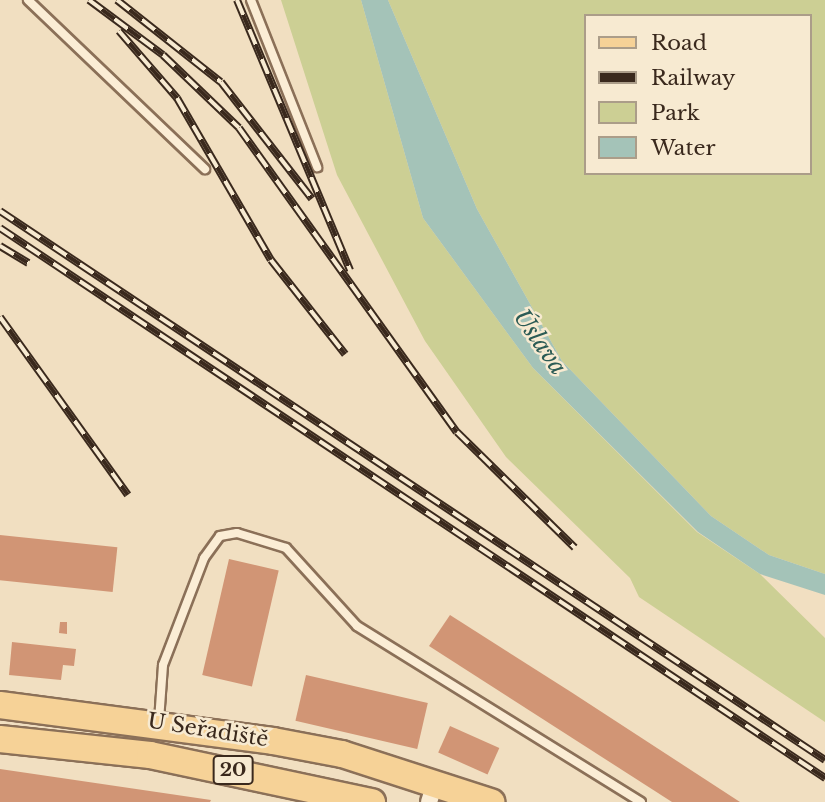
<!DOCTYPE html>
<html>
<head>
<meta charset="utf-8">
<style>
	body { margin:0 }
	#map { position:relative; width:825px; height:802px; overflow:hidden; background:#f1dfc1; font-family:"Libre Baskerville",serif }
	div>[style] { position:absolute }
	.green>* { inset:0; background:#cccf94 }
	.water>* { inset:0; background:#a4c3b8 }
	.building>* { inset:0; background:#d19575; transform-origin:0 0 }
	.roads { filter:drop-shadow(2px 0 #8b7058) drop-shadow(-2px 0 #8b7058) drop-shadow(0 2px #8b7058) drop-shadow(0 -2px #8b7058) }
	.service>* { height:8px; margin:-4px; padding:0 4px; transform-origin:4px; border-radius:4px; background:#fbedd5 }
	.minor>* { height:16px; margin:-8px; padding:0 8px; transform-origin:8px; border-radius:8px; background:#fbedd5 }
	.primary>* { height:26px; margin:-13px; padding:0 13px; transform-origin:13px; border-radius:13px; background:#f6d297 }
	.rail>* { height:8px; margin-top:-4px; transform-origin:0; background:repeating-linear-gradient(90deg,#f7ead1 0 16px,#3a291d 0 32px); box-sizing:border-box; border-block:2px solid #3a291d }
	span { translate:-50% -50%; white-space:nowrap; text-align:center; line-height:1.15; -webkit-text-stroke:5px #f7ead1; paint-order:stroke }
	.shield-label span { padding:2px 5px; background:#f7ead1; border:2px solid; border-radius:5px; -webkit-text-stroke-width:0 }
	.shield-label { font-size:19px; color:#3a291d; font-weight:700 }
	.street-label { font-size:21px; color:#3a291d }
	.water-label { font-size:23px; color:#2b5b55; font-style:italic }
	.legend { position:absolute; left:584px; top:14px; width:228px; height:161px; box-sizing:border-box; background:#f7ead1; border:2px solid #ab9d89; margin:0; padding:9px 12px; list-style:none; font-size:21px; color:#3a291d }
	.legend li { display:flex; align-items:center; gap:14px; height:35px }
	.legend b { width:35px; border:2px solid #ab9d89 }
</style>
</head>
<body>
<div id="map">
	<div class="green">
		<div style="clip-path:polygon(281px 0,361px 0,423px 218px,533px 368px,697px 532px,760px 574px,825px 638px,825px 722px,639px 597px,630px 578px,506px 457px,425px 341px,337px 175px)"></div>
		<div style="clip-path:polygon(evenodd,388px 0,825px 0,825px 574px,769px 555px,711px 516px,562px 361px,477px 209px,388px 0,585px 16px,809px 16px,809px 173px,585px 173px,585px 16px)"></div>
	</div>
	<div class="water">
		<div style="clip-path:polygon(361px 0,388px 0,477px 209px,562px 361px,711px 516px,769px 555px,825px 574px,825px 595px,760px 574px,698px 532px,533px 368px,423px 218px)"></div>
	</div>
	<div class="building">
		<div style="left:0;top:535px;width:118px;height:45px;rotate:6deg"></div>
		<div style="left:229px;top:559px;width:51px;height:119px;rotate:13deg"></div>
		<div style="clip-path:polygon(450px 615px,571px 692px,740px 802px,672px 802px,429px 646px)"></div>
		<div style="clip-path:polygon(60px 622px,67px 622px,67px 634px,59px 633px)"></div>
		<div style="clip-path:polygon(12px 642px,76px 649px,74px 666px,63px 665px,61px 680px,9px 675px)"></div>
		<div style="left:306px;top:675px;width:125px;height:47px;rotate:13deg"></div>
		<div style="left:450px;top:726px;width:54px;height:29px;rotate:24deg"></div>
		<div style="clip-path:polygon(0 769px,211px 800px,210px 802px,0 802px)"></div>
	</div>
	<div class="roads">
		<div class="service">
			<div style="left:28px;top:0;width:245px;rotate:43.7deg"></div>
			<div style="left:251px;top:0;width:180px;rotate:68.4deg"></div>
			<div style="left:159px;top:721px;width:56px;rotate:-85.9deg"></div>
			<div style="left:163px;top:665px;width:115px;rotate:-69deg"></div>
			<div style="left:204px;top:558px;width:27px;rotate:-54deg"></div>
			<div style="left:220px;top:536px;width:17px;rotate:-10deg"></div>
			<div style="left:237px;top:533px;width:51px;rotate:17deg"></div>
			<div style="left:286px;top:548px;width:105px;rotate:47.7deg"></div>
			<div style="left:357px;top:626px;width:334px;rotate:31.8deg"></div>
		</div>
		<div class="minor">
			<div style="left:429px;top:802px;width:19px;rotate:-72deg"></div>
		</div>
		<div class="primary">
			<div style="left:0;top:705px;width:275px;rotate:7.5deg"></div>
			<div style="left:273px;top:741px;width:70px;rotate:10.7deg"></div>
			<div style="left:342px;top:754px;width:157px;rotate:17.9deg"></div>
			<div style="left:0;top:739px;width:151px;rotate:6.1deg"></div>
			<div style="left:150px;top:755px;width:227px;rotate:12deg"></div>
		</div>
	</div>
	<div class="rail">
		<div style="left:89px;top:0;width:92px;rotate:36.6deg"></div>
		<div style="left:163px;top:55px;width:105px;rotate:43.8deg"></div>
		<div style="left:239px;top:128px;width:374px;rotate:54.4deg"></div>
		<div style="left:457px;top:432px;width:165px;rotate:44.5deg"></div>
		<div style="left:117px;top:0;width:132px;rotate:38.3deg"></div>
		<div style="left:221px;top:82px;width:148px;rotate:52.1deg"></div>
		<div style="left:237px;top:0;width:293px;rotate:67.3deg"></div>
		<div style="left:119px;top:31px;width:89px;rotate:49.1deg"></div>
		<div style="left:177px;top:98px;width:187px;rotate:59.9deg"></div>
		<div style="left:271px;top:260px;width:120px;rotate:51.8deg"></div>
		<div style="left:0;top:211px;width:991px;rotate:33.64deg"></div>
		<div style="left:0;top:228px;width:992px;rotate:33.69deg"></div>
		<div style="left:0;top:246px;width:33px;rotate:31deg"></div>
		<div style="left:0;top:317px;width:219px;rotate:54.3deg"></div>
	</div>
	<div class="shield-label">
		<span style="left:233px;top:770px">20</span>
	</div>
	<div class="street-label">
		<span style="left:208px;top:730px;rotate:9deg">U Seřadiště</span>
	</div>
	<div class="water-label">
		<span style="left:540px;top:342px;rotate:55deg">Úslava</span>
	</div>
	<ul class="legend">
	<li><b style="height:9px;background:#f6d297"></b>Road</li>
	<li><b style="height:9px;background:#3a291d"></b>Railway</li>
	<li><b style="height:19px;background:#cccf94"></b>Park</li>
	<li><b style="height:19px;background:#a4c3b8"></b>Water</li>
	</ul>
</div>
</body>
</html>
